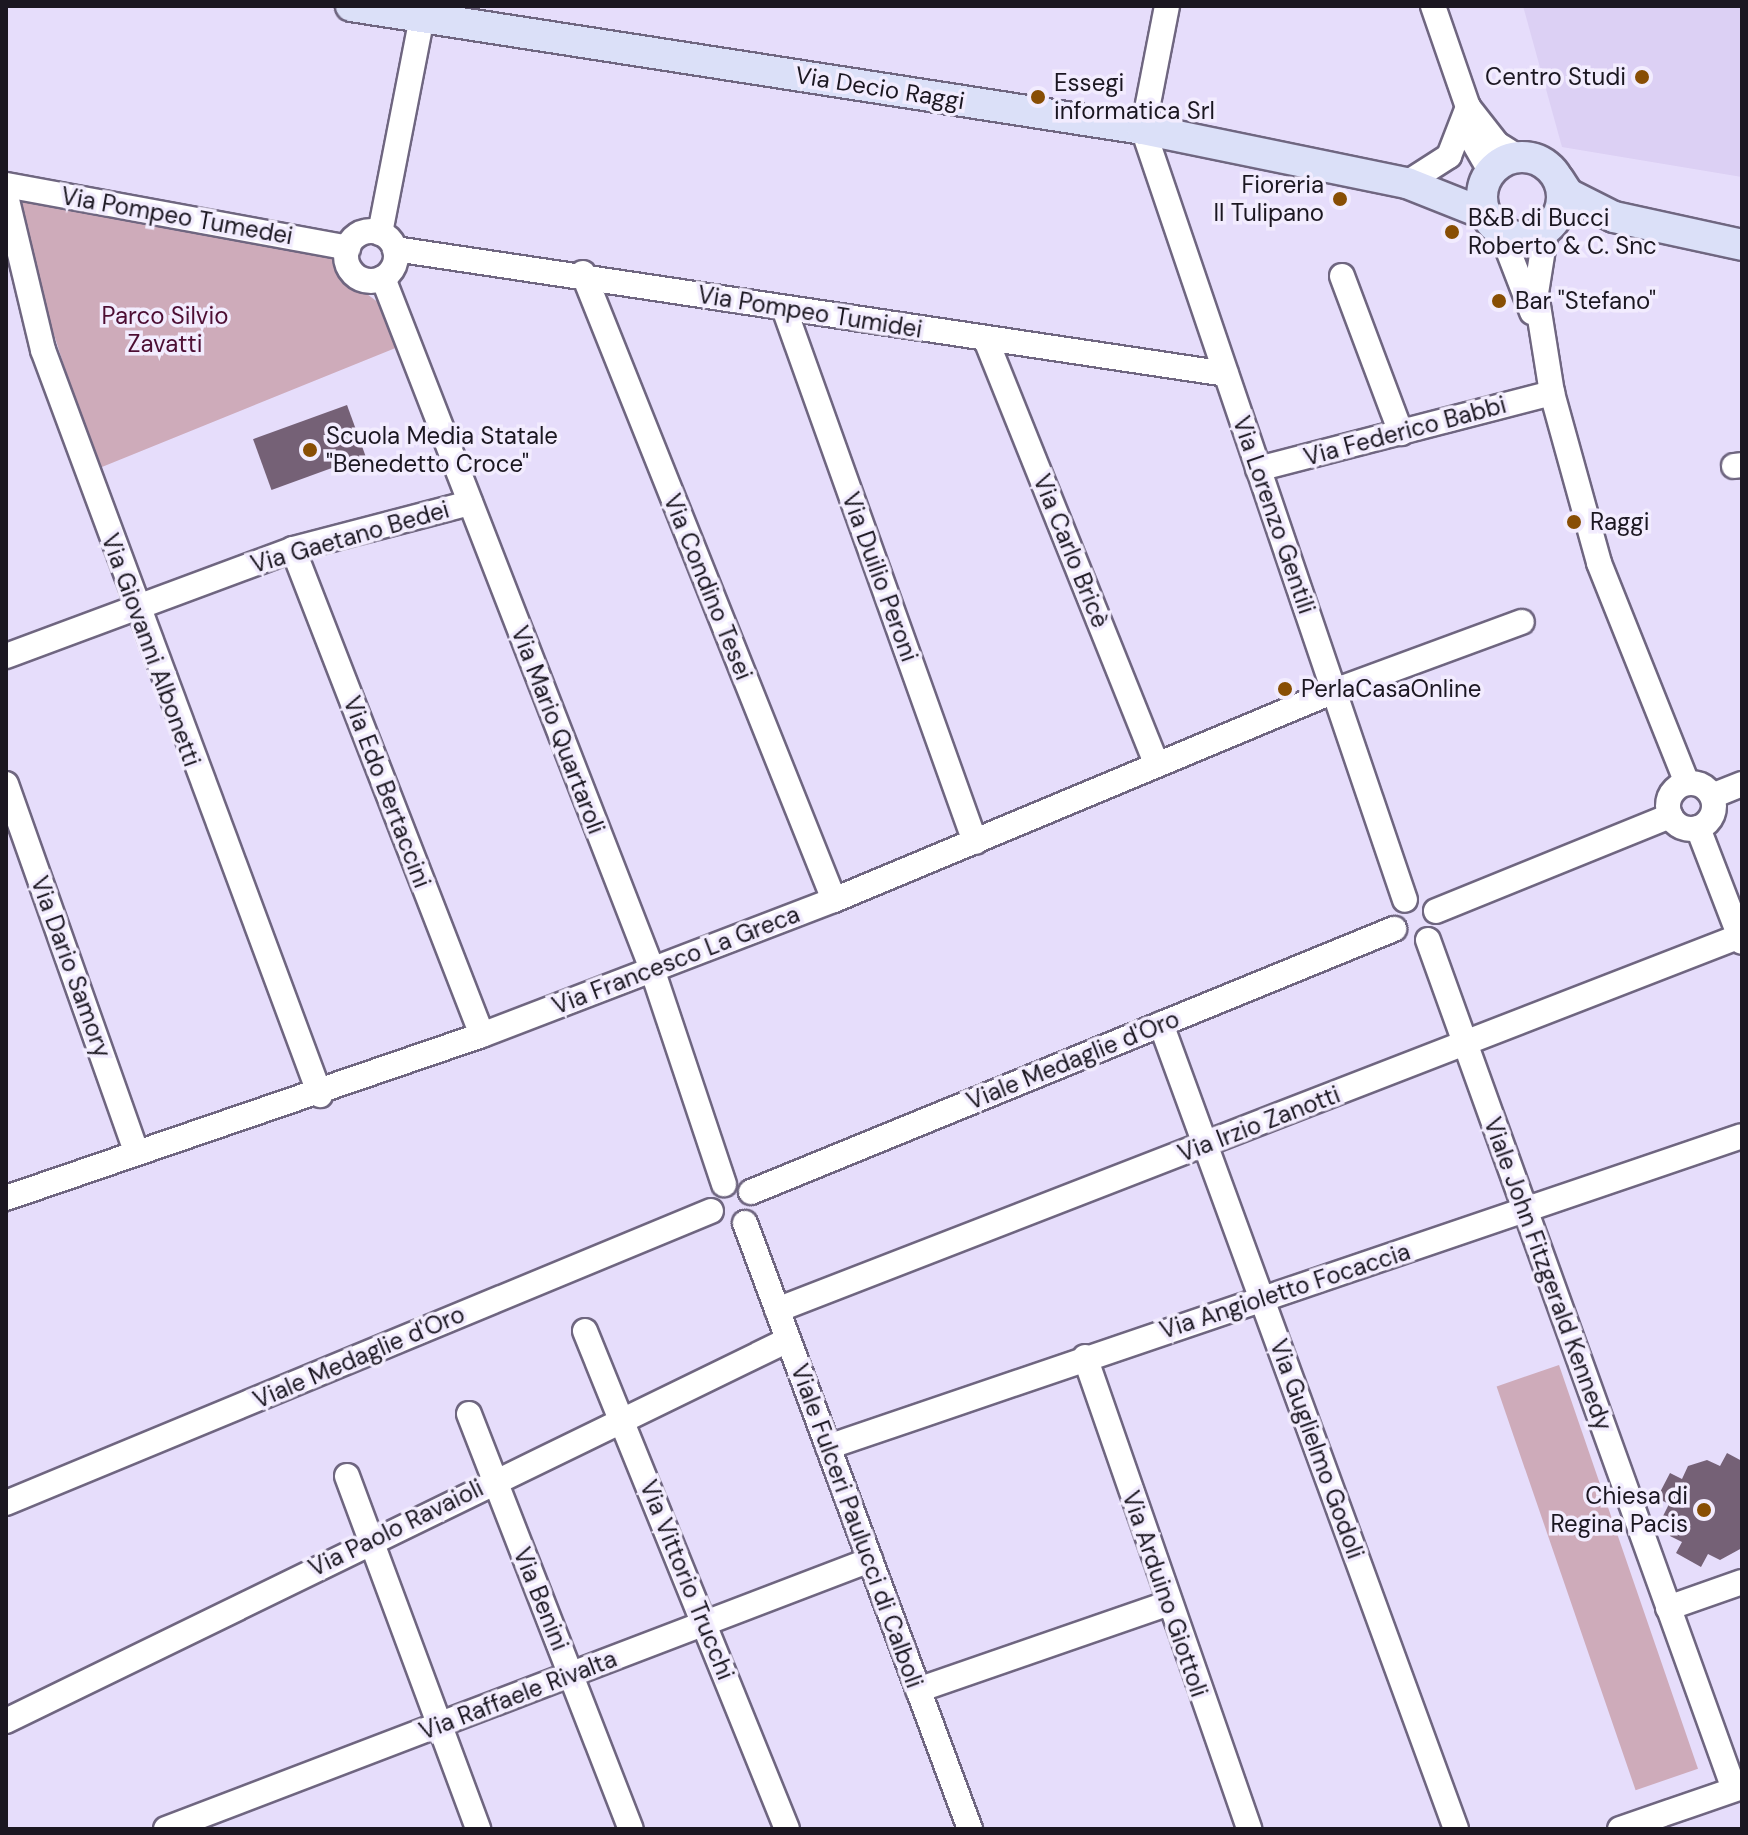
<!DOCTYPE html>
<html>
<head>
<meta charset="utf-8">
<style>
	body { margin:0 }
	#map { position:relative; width:1748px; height:1835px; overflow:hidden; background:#e6ddfb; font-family:"DM Sans",sans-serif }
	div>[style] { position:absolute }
	.built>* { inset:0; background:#dcd0f4 }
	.green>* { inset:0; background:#ceabba; transform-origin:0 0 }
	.building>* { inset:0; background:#756176; transform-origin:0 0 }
	.roads { filter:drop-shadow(2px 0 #6f6680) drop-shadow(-2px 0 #6f6680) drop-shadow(0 2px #6f6680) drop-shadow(0 -2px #6f6680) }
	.minor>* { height:24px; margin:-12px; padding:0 12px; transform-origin:12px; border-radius:12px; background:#fff }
	.minor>.ring { margin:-12px; padding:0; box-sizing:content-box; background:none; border:24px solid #fff; border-radius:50% }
	.major>* { height:30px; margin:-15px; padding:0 15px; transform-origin:15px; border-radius:15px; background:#dbe0f8 }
	.major>.ring { margin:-15px; padding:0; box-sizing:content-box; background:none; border:30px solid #dbe0f8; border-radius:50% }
	.dots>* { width:22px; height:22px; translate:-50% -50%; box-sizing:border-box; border:4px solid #f2ecfe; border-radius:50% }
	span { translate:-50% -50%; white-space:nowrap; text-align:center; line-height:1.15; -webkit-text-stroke:7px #f2ecfe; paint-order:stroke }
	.poi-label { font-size:24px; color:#1b1721 }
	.right { translate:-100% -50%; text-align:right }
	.left { translate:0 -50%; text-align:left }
	.street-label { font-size:24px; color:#1b1721 }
	.park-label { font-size:24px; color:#4d0e33 }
	.frame { position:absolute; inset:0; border:8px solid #1b1721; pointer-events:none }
</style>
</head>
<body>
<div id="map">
	<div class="built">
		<div style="clip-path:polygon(1523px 6px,1742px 6px,1742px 177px,1562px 147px)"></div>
	</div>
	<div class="green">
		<div style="clip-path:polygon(10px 197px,335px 256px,351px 282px,379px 303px,398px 347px,97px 469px)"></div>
		<div style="left:1559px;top:1365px;width:427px;height:66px;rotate:71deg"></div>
	</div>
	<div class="building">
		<div style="left:347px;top:405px;width:54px;height:100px;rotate:70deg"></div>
		<div style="clip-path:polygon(1727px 1453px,1742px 1461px,1742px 1548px,1720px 1560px,1708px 1554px,1701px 1567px,1676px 1553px,1682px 1542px,1670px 1536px,1663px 1516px,1669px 1504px,1657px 1498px,1670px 1473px,1682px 1479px,1688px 1466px,1707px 1460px,1720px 1466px)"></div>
	</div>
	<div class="roads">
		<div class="minor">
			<div style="left:1167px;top:6px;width:125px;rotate:101deg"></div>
			<div style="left:1143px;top:129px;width:814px;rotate:71.23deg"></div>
			<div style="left:1433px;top:6px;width:107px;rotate:70.9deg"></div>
			<div style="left:1468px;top:107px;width:47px;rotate:51.9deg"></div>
			<div style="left:1497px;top:144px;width:25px;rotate:32deg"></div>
			<div style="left:1469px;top:117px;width:24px;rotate:81deg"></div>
			<div style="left:1473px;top:141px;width:36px;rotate:60deg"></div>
			<div style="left:1407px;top:183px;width:50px;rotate:-32.7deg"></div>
			<div style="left:1449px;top:156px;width:53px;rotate:-68.8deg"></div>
			<div style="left:6px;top:185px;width:348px;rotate:10.4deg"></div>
			<div style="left:6px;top:196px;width:158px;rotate:76.5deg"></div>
			<div style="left:43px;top:350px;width:795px;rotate:69.6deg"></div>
			<div style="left:1546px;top:230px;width:64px;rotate:99deg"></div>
			<div style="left:1536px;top:293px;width:101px;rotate:80.9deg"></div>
			<div style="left:1552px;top:393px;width:176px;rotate:74.5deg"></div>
			<div style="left:1599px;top:563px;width:237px;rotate:68.2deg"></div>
			<div class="ring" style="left:346px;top:231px;width:26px;height:26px"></div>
			<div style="left:1501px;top:232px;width:86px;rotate:68.8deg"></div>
			<div style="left:380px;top:233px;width:221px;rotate:-79deg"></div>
			<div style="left:395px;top:249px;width:840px;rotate:8.55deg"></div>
			<div style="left:583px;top:273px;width:675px;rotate:68.18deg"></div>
			<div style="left:1342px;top:276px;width:168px;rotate:69.4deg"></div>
			<div style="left:383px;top:278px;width:742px;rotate:68.73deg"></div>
			<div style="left:652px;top:969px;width:227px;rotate:71.5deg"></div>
			<div style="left:785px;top:311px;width:564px;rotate:70.31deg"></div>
			<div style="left:986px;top:340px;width:455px;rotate:68.1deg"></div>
			<div style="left:1734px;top:466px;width:8px;rotate:-7deg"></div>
			<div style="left:1258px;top:469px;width:304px;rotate:-14.5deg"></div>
			<div style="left:293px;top:549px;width:521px;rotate:68.75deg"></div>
			<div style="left:6px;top:656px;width:306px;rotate:-20.4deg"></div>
			<div style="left:293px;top:549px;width:183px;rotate:-14.6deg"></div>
			<div class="ring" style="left:1668px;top:783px;width:22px;height:22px"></div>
			<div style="left:6px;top:784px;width:389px;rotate:70.5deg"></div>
			<div style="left:1712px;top:796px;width:32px;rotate:-22deg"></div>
			<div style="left:1698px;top:828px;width:122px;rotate:68.9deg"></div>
			<div style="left:1436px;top:911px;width:253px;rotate:-22.1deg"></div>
			<div style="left:1428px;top:940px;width:902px;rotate:70.18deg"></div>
			<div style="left:1161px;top:1024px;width:857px;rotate:69.87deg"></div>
			<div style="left:751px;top:1192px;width:695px;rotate:-22.25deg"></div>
			<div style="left:6px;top:1198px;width:503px;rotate:-18.9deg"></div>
			<div style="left:482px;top:1035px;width:377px;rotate:-21deg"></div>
			<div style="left:834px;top:900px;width:542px;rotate:-22.68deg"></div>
			<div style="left:1334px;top:691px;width:200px;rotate:-20.2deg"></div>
			<div style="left:745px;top:1223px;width:646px;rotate:69.63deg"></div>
			<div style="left:777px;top:1310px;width:1033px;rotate:-21.22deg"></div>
			<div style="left:585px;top:1331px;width:537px;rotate:67.92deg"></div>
			<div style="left:1085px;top:1357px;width:500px;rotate:70.8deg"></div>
			<div style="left:469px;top:1414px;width:445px;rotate:68.7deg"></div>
			<div style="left:828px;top:1447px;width:965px;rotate:-18.79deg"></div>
			<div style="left:347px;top:1476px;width:377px;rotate:69.6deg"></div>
			<div style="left:6px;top:1503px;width:763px;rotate:-22.5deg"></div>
			<div style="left:1668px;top:1608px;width:78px;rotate:-19.4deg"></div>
			<div style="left:918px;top:1690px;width:262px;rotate:-19.1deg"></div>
			<div style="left:6px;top:1721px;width:870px;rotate:-25.98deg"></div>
			<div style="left:166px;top:1829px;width:754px;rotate:-20.91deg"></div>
			<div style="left:1620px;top:1829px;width:129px;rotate:-19deg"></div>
		</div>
		<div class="major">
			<div style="left:351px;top:6px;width:801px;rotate:8.83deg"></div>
			<div style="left:1143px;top:129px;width:269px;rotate:11.6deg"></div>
			<div style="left:1407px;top:183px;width:84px;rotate:21.7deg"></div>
			<div class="ring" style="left:1482px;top:157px;width:50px;height:50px"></div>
			<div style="left:1559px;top:180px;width:17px;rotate:57deg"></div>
			<div style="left:1568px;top:194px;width:51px;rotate:26.6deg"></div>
			<div style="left:1614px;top:217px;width:131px;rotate:12.3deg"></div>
		</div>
	</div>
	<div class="dots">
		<div style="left:1642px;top:77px;background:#884e04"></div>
		<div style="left:1038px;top:97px;background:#884e04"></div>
		<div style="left:1340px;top:199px;background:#884e04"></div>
		<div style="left:1452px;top:232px;background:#884e04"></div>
		<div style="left:1499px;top:301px;background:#884e04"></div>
		<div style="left:310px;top:450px;background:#884e04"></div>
		<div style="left:1574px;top:522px;background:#884e04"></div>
		<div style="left:1285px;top:689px;background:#884e04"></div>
		<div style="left:1704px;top:1510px;background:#884e04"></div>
	</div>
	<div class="poi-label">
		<span class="right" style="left:1626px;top:77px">Centro Studi</span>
		<span class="left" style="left:1054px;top:97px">Essegi<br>informatica Srl</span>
		<span class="right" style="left:1324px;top:199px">Fioreria<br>Il Tulipano</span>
		<span class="left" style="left:1468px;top:232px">B&amp;B di Bucci<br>Roberto &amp; C. Snc</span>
		<span class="left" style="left:1515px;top:301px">Bar "Stefano"</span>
		<span class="left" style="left:326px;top:450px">Scuola Media Statale<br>"Benedetto Croce"</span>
		<span class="left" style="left:1590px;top:522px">Raggi</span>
		<span class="left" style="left:1301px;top:689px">PerlaCasaOnline</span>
		<span class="right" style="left:1688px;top:1510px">Chiesa di<br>Regina Pacis</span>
	</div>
	<div class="street-label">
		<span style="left:880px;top:88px;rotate:9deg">Via Decio Raggi</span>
		<span style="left:177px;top:216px;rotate:10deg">Via Pompeo Tumedei</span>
		<span style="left:810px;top:312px;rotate:9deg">Via Pompeo Tumidei</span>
		<span style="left:1405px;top:431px;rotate:-15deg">Via Federico Babbi</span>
		<span style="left:1274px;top:515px;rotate:71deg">Via Lorenzo Gentili</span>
		<span style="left:350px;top:537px;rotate:-16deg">Via Gaetano Bedei</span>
		<span style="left:1071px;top:551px;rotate:68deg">Via Carlo Bricè</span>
		<span style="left:880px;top:577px;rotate:70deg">Via Duilio Peroni</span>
		<span style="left:708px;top:587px;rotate:68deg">Via Condino Tesei</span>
		<span style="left:151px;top:650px;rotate:70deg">Via Giovanni Albonetti</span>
		<span style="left:558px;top:730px;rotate:69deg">Via Mario Quartaroli</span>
		<span style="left:387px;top:792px;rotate:69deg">Via Edo Bertaccini</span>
		<span style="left:676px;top:960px;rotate:-21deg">Via Francesco La Greca</span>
		<span style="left:71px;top:967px;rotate:70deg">Via Dario Samory</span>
		<span style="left:1073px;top:1060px;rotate:-22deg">Viale Medaglie d'Oro</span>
		<span style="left:1259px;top:1124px;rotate:-21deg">Via Irzio Zanotti</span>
		<span style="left:1548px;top:1274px;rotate:70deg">Viale John Fitzgerald Kennedy</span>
		<span style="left:1285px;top:1291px;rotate:-18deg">Via Angioletto Focaccia</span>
		<span style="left:359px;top:1357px;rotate:-23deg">Viale Medaglie d'Oro</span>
		<span style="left:1317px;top:1449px;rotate:70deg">Via Guglielmo Godoli</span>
		<span style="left:857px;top:1526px;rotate:70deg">Viale Fulceri Paulucci di Calboli</span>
		<span style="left:396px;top:1528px;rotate:-26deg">Via Paolo Ravaioli</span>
		<span style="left:687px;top:1580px;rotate:68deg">Via Vittorio Trucchi</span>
		<span style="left:1165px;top:1594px;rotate:71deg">Via Arduino Giottoli</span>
		<span style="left:541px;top:1599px;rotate:68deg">Via Benini</span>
		<span style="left:518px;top:1695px;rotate:-21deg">Via Raffaele Rivalta</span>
	</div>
	<div class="park-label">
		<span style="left:165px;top:330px">Parco Silvio<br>Zavatti</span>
	</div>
	<div class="frame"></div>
</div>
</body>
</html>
